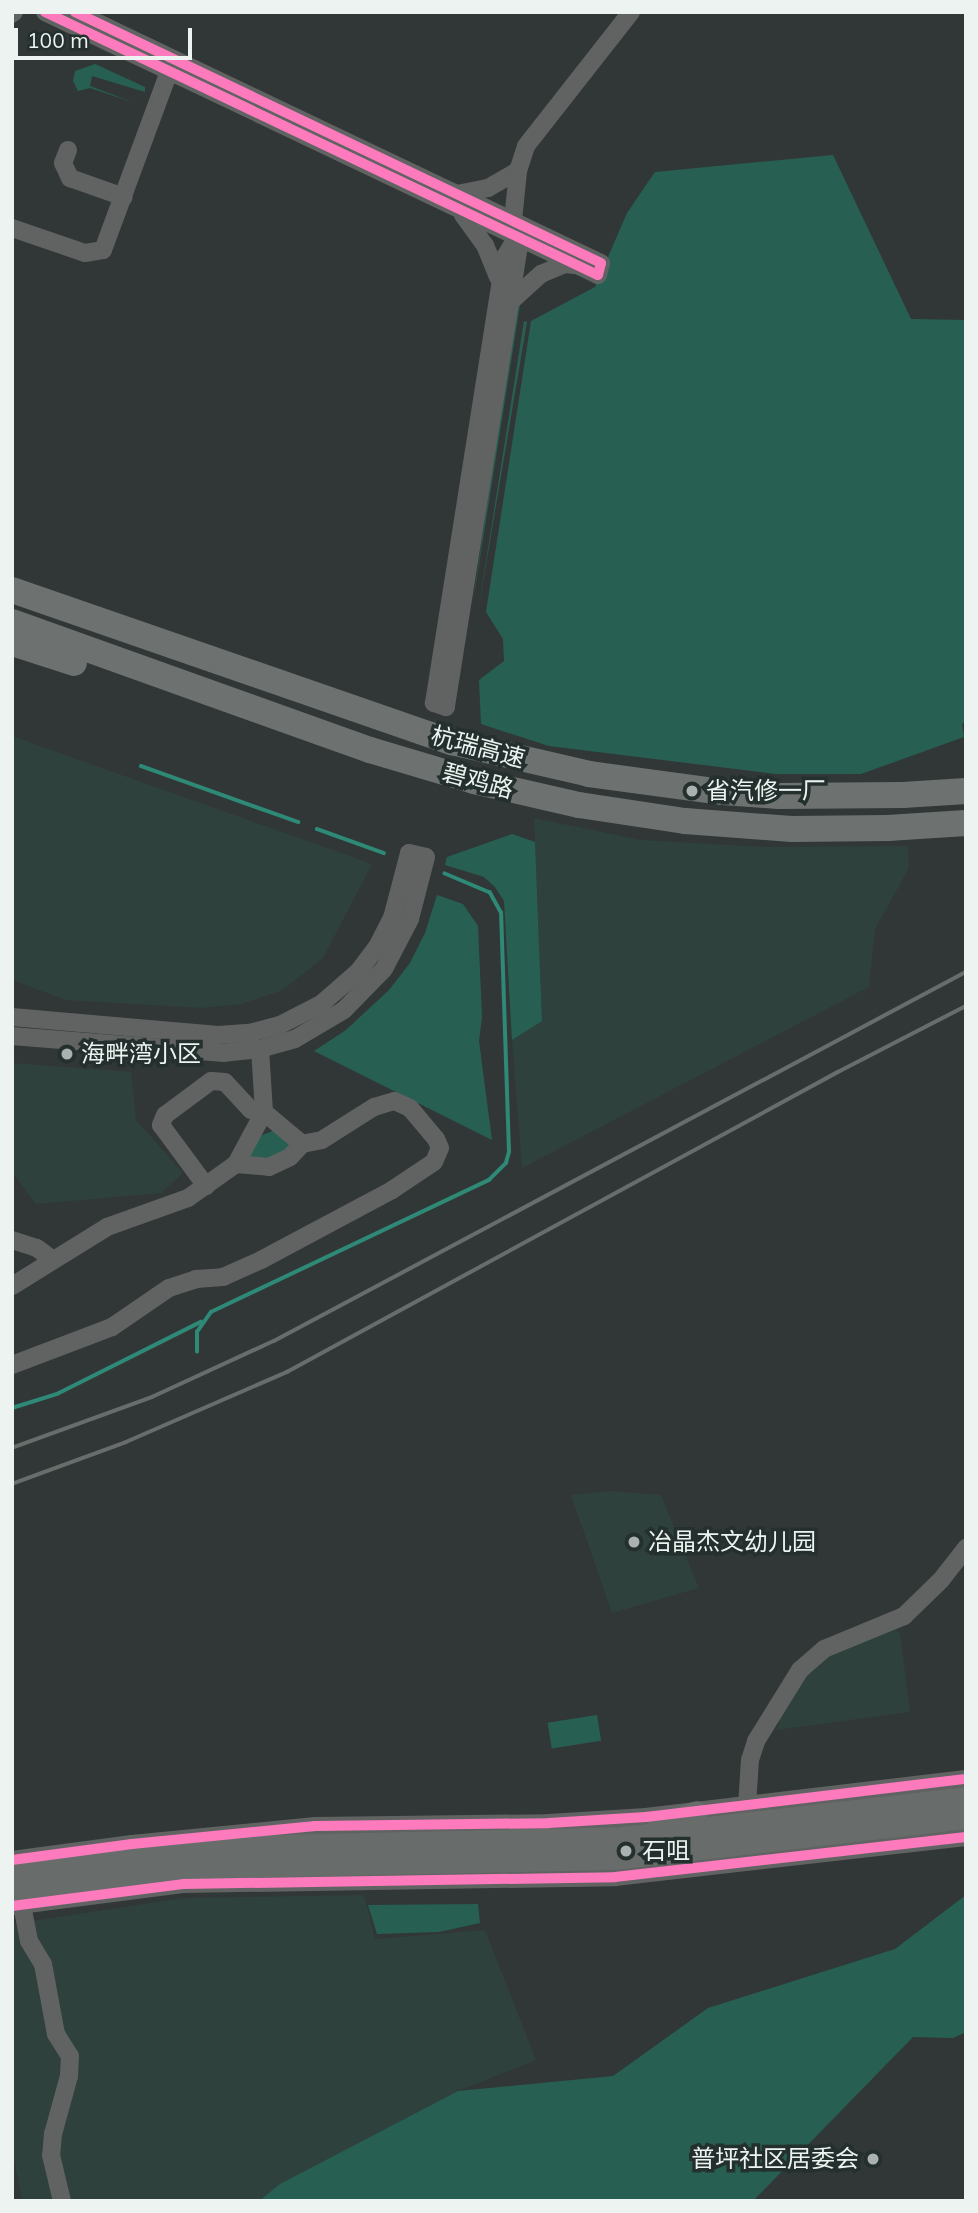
<!DOCTYPE html>
<html>
<head>
<meta charset="utf-8">
<style>
	body { margin:0 }
	#map { position:relative; width:978px; height:2213px; overflow:hidden; background:#313736; font-family:Mulish,"Noto Sans SC",sans-serif }
	div>[style] { position:absolute }
	.built>* { inset:0; background:#2f413c }
	.green>* { inset:0; background:#276053; transform-origin:0 0 }
	.stream>* { height:3.5px; margin:-1.75px; padding:0 1.75px; transform-origin:1.75px; border-radius:1.75px; background:#2e8977 }
	.minor>* { height:18px; margin:-9px; padding:0 9px; transform-origin:9px; border-radius:9px; background:#616363 }
	.major>* { height:23px; margin:-11.5px; padding:0 11.5px; transform-origin:11.5px; border-radius:11.5px; background:#686c6b }
	.highway>* { height:26px; margin:-13px; padding:0 13px; transform-origin:13px; border-radius:13px; background:#6d7271 }
	.rail>* { height:3.5px; margin:-1.75px; padding:0 1.75px; transform-origin:1.75px; border-radius:1.75px; background:#686d6c }
	.cycleway>* { height:10px; margin:-5px; padding:0 5px; transform-origin:5px; border-radius:5px; background:#fd7abc }
	.dots>* { width:19px; height:19px; translate:-50% -50%; box-sizing:border-box; border:4px solid #24302d; border-radius:50% }
	span { translate:-50% -50%; white-space:nowrap; text-align:center; line-height:1.15; -webkit-text-stroke:7px #24302d; paint-order:stroke }
	.street-label { font-size:24px; color:#ecf3f1 }
	.poi-label { font-size:24px; color:#ecf3f1 }
	.left { translate:0 -50%; text-align:left }
	.right { translate:-100% -50%; text-align:right }
	.frame { position:absolute; inset:0; border:14px solid #ecf3f1; pointer-events:none }
	.scale { position:absolute; left:14px; top:28px; width:178px; height:32px; box-sizing:border-box; border:4px solid #ecf3f1; border-top:0; padding-left:9px; font-size:21px; line-height:24px; white-space:nowrap; color:#ecf3f1; -webkit-text-stroke:5px #24302d; paint-order:stroke }
</style>
</head>
<body>
<div id="map">
	<div class="built">
		<div style="clip-path:polygon(12px 736px,372px 864px,323px 958px,283px 990px,241px 1004px,202px 1008px,66px 1000px,12px 980px)"></div>
		<div style="clip-path:polygon(534px 818px,641px 840px,765px 847px,908px 846px,909px 868px,875px 929px,869px 987px,522px 1168px,512px 1040px,542px 1020px)"></div>
		<div style="clip-path:polygon(12px 1063px,131px 1072px,136px 1120px,183px 1173px,161px 1193px,36px 1204px,12px 1172px)"></div>
		<div style="clip-path:polygon(610px 1491px,661px 1495px,699px 1588px,612px 1613px,571px 1495px)"></div>
		<div style="clip-path:polygon(894px 1629px,900px 1633px,910px 1712px,776px 1730px,789px 1696px,809px 1669px,826px 1657px)"></div>
		<div style="clip-path:polygon(364px 1895px,375px 1939px,485px 1930px,536px 2060px,458px 2091px,280px 2184px,259px 2201px,22px 2201px,12px 2147px,12px 1924px,184px 1898px)"></div>
	</div>
	<div class="green">
		<div style="clip-path:polygon(95px 64px,145px 87px,145px 92px,92px 76px,90px 86px,135px 103px,90px 88px,78px 91px,73px 81px,75px 71px)"></div>
		<div style="clip-path:polygon(833px 155px,911px 319px,966px 320px,966px 721px,962px 724px,964px 737px,861px 774px,776px 774px,549px 746px,481px 724px,479px 680px,504px 661px,503px 639px,486px 612px,531px 321px,595px 287px,627px 213px,655px 172px)"></div>
		<div style="clip-path:polygon(519px 303px,520px 305px,471px 615px,516px 305px)"></div>
		<div style="clip-path:polygon(524px 321px,527px 322px,478px 612px)"></div>
		<div style="clip-path:polygon(512px 834px,535px 842px,542px 1021px,512px 1040px,504px 901px,495px 887px,484px 877px,445px 865px,447px 857px)"></div>
		<div style="clip-path:polygon(437px 895px,463px 904px,478px 926px,482px 1017px,479px 1041px,492px 1140px,314px 1051px,346px 1030px,389px 990px,410px 963px,425px 933px)"></div>
		<div style="clip-path:polygon(275px 1130px,292px 1145px,285px 1157px,248px 1161px,248px 1152px,260px 1136px)"></div>
		<div style="left:597px;top:1715px;width:26px;height:50px;rotate:81deg"></div>
		<div style="clip-path:polygon(966px 1895px,966px 2032px,953px 2038px,913px 2037px,753px 2201px,259px 2201px,280px 2184px,458px 2091px,613px 2076px,708px 2008px,895px 1949px)"></div>
		<div style="clip-path:polygon(478px 1904px,480px 1923px,439px 1932px,377px 1934px,368px 1905px)"></div>
	</div>
	<div class="stream">
		<div style="left:141px;top:766px;width:167px;rotate:19.6deg"></div>
		<div style="left:317px;top:829px;width:71px;rotate:19.7deg"></div>
		<div style="left:197px;top:1352px;width:20px;rotate:-90deg"></div>
		<div style="left:197px;top:1332px;width:24px;rotate:-55deg"></div>
		<div style="left:211px;top:1312px;width:308px;rotate:-25.4deg"></div>
		<div style="left:489px;top:1180px;width:24px;rotate:-45deg"></div>
		<div style="left:506px;top:1163px;width:11px;rotate:-75deg"></div>
		<div style="left:509px;top:1152px;width:239px;rotate:-91.9deg"></div>
		<div style="left:501px;top:913px;width:23px;rotate:-119deg"></div>
		<div style="left:490px;top:893px;width:49px;rotate:-157.1deg"></div>
		<div style="left:12px;top:1408px;width:47px;rotate:-17.3deg"></div>
		<div style="left:57px;top:1394px;width:161px;rotate:-26.6deg"></div>
	</div>
	<div class="minor">
		<div style="left:45px;top:12px;width:612px;rotate:25.44deg"></div>
		<div style="left:598px;top:275px;width:12px;rotate:-76deg"></div>
		<div style="left:601px;top:263px;width:583px;rotate:-154.49deg"></div>
		<div style="left:12px;top:14px;width:3px;rotate:-45deg"></div>
		<div style="left:68px;top:150px;width:14px;rotate:111deg"></div>
		<div style="left:63px;top:163px;width:17px;rotate:65deg"></div>
		<div style="left:70px;top:178px;width:57px;rotate:19.4deg"></div>
		<div style="left:457px;top:194px;width:32px;rotate:-11deg"></div>
		<div style="left:488px;top:188px;width:34px;rotate:-30deg"></div>
		<div style="left:463px;top:215px;width:37px;rotate:54deg"></div>
		<div style="left:485px;top:245px;width:35px;rotate:68deg"></div>
		<div style="left:513px;top:221px;width:50px;rotate:-84.3deg"></div>
		<div style="left:518px;top:171px;width:26px;rotate:-72deg"></div>
		<div style="left:526px;top:146px;width:170px;rotate:-51.9deg"></div>
		<div style="left:12px;top:228px;width:77px;rotate:18.9deg"></div>
		<div style="left:85px;top:253px;width:18px;rotate:-9deg"></div>
		<div style="left:103px;top:250px;width:190px;rotate:-69.7deg"></div>
		<div style="left:515px;top:229px;width:11px;rotate:63deg"></div>
		<div style="left:520px;top:239px;width:474px;rotate:99deg"></div>
		<div style="left:446px;top:707px;width:13px;rotate:-162deg"></div>
		<div style="left:434px;top:703px;width:452px;rotate:-81deg"></div>
		<div style="left:505px;top:257px;width:16px;rotate:-60deg"></div>
		<div style="left:513px;top:243px;width:8px;rotate:-30deg"></div>
		<div style="left:520px;top:239px;width:10px;rotate:-11deg"></div>
		<div style="left:510px;top:302px;width:42px;rotate:-42.1deg"></div>
		<div style="left:541px;top:274px;width:26px;rotate:-23deg"></div>
		<div style="left:565px;top:264px;width:9px;rotate:6deg"></div>
		<div style="left:12px;top:1017px;width:207px;rotate:5deg"></div>
		<div style="left:218px;top:1035px;width:32px;rotate:-4deg"></div>
		<div style="left:250px;top:1033px;width:31px;rotate:-15deg"></div>
		<div style="left:280px;top:1025px;width:46px;rotate:-27.1deg"></div>
		<div style="left:321px;top:1004px;width:49px;rotate:-40.9deg"></div>
		<div style="left:358px;top:972px;width:31px;rotate:-53deg"></div>
		<div style="left:377px;top:947px;width:33px;rotate:-63deg"></div>
		<div style="left:392px;top:918px;width:67px;rotate:-75.3deg"></div>
		<div style="left:409px;top:853px;width:17px;rotate:13deg"></div>
		<div style="left:426px;top:857px;width:64px;rotate:104.5deg"></div>
		<div style="left:410px;top:919px;width:56px;rotate:117.5deg"></div>
		<div style="left:384px;top:969px;width:57px;rotate:134.3deg"></div>
		<div style="left:344px;top:1010px;width:57px;rotate:149.4deg"></div>
		<div style="left:295px;top:1039px;width:36px;rotate:164deg"></div>
		<div style="left:260px;top:1049px;width:36px;rotate:174deg"></div>
		<div style="left:224px;top:1053px;width:213px;rotate:-175.4deg"></div>
		<div style="left:236px;top:1164px;width:33px;rotate:5deg"></div>
		<div style="left:269px;top:1167px;width:23px;rotate:-25deg"></div>
		<div style="left:290px;top:1157px;width:18px;rotate:-47deg"></div>
		<div style="left:12px;top:1240px;width:26px;rotate:18deg"></div>
		<div style="left:37px;top:1248px;width:20px;rotate:37deg"></div>
		<div style="left:12px;top:1286px;width:112px;rotate:-31.8deg"></div>
		<div style="left:107px;top:1227px;width:86px;rotate:-19.7deg"></div>
		<div style="left:188px;top:1198px;width:59px;rotate:-35.3deg"></div>
		<div style="left:236px;top:1164px;width:59px;rotate:-61.7deg"></div>
		<div style="left:264px;top:1112px;width:63px;rotate:-93.6deg"></div>
		<div style="left:12px;top:1365px;width:107px;rotate:-20.8deg"></div>
		<div style="left:112px;top:1327px;width:69px;rotate:-34.4deg"></div>
		<div style="left:169px;top:1288px;width:28px;rotate:-18deg"></div>
		<div style="left:196px;top:1279px;width:27px;rotate:-4deg"></div>
		<div style="left:223px;top:1277px;width:42px;rotate:-24.1deg"></div>
		<div style="left:261px;top:1260px;width:149px;rotate:-28.1deg"></div>
		<div style="left:392px;top:1190px;width:50px;rotate:-33.7deg"></div>
		<div style="left:434px;top:1162px;width:15px;rotate:-67deg"></div>
		<div style="left:440px;top:1148px;width:10px;rotate:-114deg"></div>
		<div style="left:436px;top:1139px;width:40px;rotate:-130deg"></div>
		<div style="left:410px;top:1108px;width:17px;rotate:-156deg"></div>
		<div style="left:394px;top:1101px;width:21px;rotate:163deg"></div>
		<div style="left:374px;top:1107px;width:62px;rotate:147.6deg"></div>
		<div style="left:322px;top:1140px;width:20px;rotate:169deg"></div>
		<div style="left:302px;top:1144px;width:50px;rotate:-139.9deg"></div>
		<div style="left:264px;top:1112px;width:13px;rotate:-171deg"></div>
		<div style="left:251px;top:1110px;width:38px;rotate:-133deg"></div>
		<div style="left:225px;top:1082px;width:14px;rotate:-176deg"></div>
		<div style="left:211px;top:1081px;width:57px;rotate:143.5deg"></div>
		<div style="left:165px;top:1115px;width:11px;rotate:112deg"></div>
		<div style="left:161px;top:1125px;width:76px;rotate:53.6deg"></div>
		<div style="left:747px;top:1806px;width:46px;rotate:-86.3deg"></div>
		<div style="left:750px;top:1760px;width:20px;rotate:-72deg"></div>
		<div style="left:756px;top:1741px;width:84px;rotate:-58.2deg"></div>
		<div style="left:800px;top:1670px;width:32px;rotate:-41deg"></div>
		<div style="left:824px;top:1649px;width:87px;rotate:-22.4deg"></div>
		<div style="left:904px;top:1616px;width:52px;rotate:-44.2deg"></div>
		<div style="left:941px;top:1580px;width:41px;rotate:-52deg"></div>
		<div style="left:12px;top:1860px;width:121px;rotate:-7.6deg"></div>
		<div style="left:132px;top:1844px;width:184px;rotate:-5.6deg"></div>
		<div style="left:315px;top:1826px;width:234px;rotate:-0.7deg"></div>
		<div style="left:549px;top:1823px;width:97px;rotate:-3.5deg"></div>
		<div style="left:646px;top:1817px;width:322px;rotate:-6.8deg"></div>
		<div style="left:22px;top:1905px;width:37px;rotate:79deg"></div>
		<div style="left:29px;top:1941px;width:27px;rotate:59deg"></div>
		<div style="left:43px;top:1964px;width:71px;rotate:79.5deg"></div>
		<div style="left:56px;top:2034px;width:26px;rotate:58deg"></div>
		<div style="left:70px;top:2056px;width:20px;rotate:93deg"></div>
		<div style="left:69px;top:2076px;width:60px;rotate:105.4deg"></div>
		<div style="left:53px;top:2134px;width:21px;rotate:95deg"></div>
		<div style="left:51px;top:2155px;width:47px;rotate:76.6deg"></div>
		<div style="left:12px;top:1906px;width:172px;rotate:-7.3deg"></div>
		<div style="left:183px;top:1884px;width:432px;rotate:-0.9deg"></div>
		<div style="left:615px;top:1877px;width:353px;rotate:-6.5deg"></div>
	</div>
	<div class="major">
		<div style="left:659px;top:1825px;width:39px;rotate:-19deg"></div>
		<div style="left:12px;top:1874px;width:130px;rotate:-7.9deg"></div>
		<div style="left:141px;top:1856px;width:93px;rotate:-5.5deg"></div>
		<div style="left:234px;top:1847px;width:388px;rotate:-1.3deg"></div>
		<div style="left:622px;top:1838px;width:346px;rotate:-6.6deg"></div>
		<div style="left:12px;top:1893px;width:133px;rotate:-7.8deg"></div>
		<div style="left:144px;top:1875px;width:93px;rotate:-5.5deg"></div>
		<div style="left:237px;top:1866px;width:376px;rotate:-1.2deg"></div>
		<div style="left:613px;top:1858px;width:355px;rotate:-6.6deg"></div>
	</div>
	<div class="highway">
		<div style="left:12px;top:590px;width:466px;rotate:19.1deg"></div>
		<div style="left:452px;top:742px;width:141px;rotate:13.1deg"></div>
		<div style="left:589px;top:774px;width:135px;rotate:7.7deg"></div>
		<div style="left:723px;top:792px;width:56px;rotate:4.1deg"></div>
		<div style="left:779px;top:796px;width:124px;rotate:-0.5deg"></div>
		<div style="left:903px;top:795px;width:63px;rotate:-3.6deg"></div>
		<div style="left:12px;top:622px;width:380px;rotate:19.7deg"></div>
		<div style="left:370px;top:750px;width:109px;rotate:16.6deg"></div>
		<div style="left:474px;top:781px;width:108px;rotate:12.9deg"></div>
		<div style="left:579px;top:805px;width:107px;rotate:8.6deg"></div>
		<div style="left:685px;top:821px;width:107px;rotate:4.3deg"></div>
		<div style="left:792px;top:829px;width:96px;rotate:-0.6deg"></div>
		<div style="left:888px;top:828px;width:78px;rotate:-3.7deg"></div>
		<div style="left:12px;top:643px;width:65px;rotate:17.9deg"></div>
	</div>
	<div class="rail">
		<div style="left:12px;top:1448px;width:149px;rotate:-20deg"></div>
		<div style="left:152px;top:1397px;width:134px;rotate:-24.7deg"></div>
		<div style="left:274px;top:1341px;width:784px;rotate:-28.07deg"></div>
		<div style="left:12px;top:1484px;width:121px;rotate:-20.2deg"></div>
		<div style="left:126px;top:1442px;width:176px;rotate:-23.5deg"></div>
		<div style="left:287px;top:1372px;width:627px;rotate:-28.57deg"></div>
		<div style="left:838px;top:1072px;width:144px;rotate:-27.3deg"></div>
	</div>
	<div class="cycleway">
		<div style="left:45px;top:12px;width:612px;rotate:25.44deg"></div>
		<div style="left:598px;top:275px;width:12px;rotate:-76deg"></div>
		<div style="left:601px;top:263px;width:583px;rotate:-154.49deg"></div>
		<div style="left:12px;top:1860px;width:121px;rotate:-7.6deg"></div>
		<div style="left:132px;top:1844px;width:184px;rotate:-5.6deg"></div>
		<div style="left:315px;top:1826px;width:234px;rotate:-0.7deg"></div>
		<div style="left:549px;top:1823px;width:97px;rotate:-3.5deg"></div>
		<div style="left:646px;top:1817px;width:322px;rotate:-6.8deg"></div>
		<div style="left:12px;top:1906px;width:172px;rotate:-7.3deg"></div>
		<div style="left:183px;top:1884px;width:432px;rotate:-0.9deg"></div>
		<div style="left:615px;top:1877px;width:353px;rotate:-6.5deg"></div>
	</div>
	<div class="dots">
		<div style="left:692px;top:791px;background:#abb1b0"></div>
		<div style="left:67px;top:1054px;background:#abb1b0"></div>
		<div style="left:634px;top:1542px;background:#abb1b0"></div>
		<div style="left:626px;top:1851px;background:#abb1b0"></div>
		<div style="left:873px;top:2159px;background:#abb1b0"></div>
	</div>
	<div class="street-label">
		<span style="left:478px;top:747px;rotate:15deg">杭瑞高速</span>
		<span style="left:478px;top:781px;rotate:15deg">碧鸡路</span>
	</div>
	<div class="poi-label">
		<span class="left" style="left:706px;top:791px">省汽修一厂</span>
		<span class="left" style="left:81px;top:1054px">海畔湾小区</span>
		<span class="left" style="left:648px;top:1542px">冶晶杰文幼儿园</span>
		<span class="left" style="left:642px;top:1851px">石咀</span>
		<span class="right" style="left:859px;top:2159px">普坪社区居委会</span>
	</div>
	<div class="frame"></div>
	<div class="scale">100 m</div>
</div>
</body>
</html>
